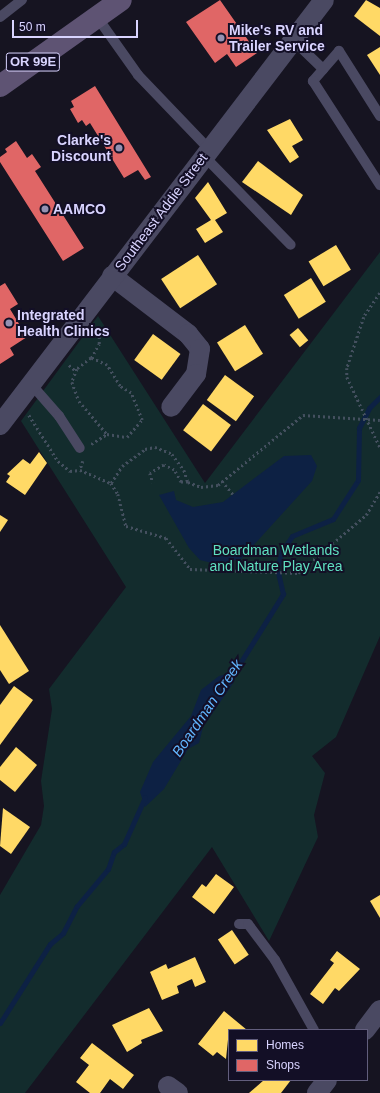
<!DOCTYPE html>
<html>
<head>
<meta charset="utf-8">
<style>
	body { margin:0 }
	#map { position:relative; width:380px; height:1093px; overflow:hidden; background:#161421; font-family:Helvetica,sans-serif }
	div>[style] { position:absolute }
	.green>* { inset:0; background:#132c2d }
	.water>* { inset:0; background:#0d2144 }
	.homes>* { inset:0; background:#ffd966; transform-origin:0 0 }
	.shops>* { inset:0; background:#e06666 }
	.stream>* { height:5px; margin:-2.5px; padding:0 2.5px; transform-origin:2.5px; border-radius:2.5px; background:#0d2144 }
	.path>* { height:2.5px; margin-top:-1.25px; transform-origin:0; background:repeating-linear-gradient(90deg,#44505f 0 2px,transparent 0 5px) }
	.service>* { height:10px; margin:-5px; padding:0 5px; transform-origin:5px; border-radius:5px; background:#4a4962 }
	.minor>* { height:20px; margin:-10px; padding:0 10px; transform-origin:10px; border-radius:10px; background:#4a4962 }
	.primary>* { height:22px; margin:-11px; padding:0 11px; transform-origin:11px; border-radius:11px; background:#5e5373 }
	.dots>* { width:11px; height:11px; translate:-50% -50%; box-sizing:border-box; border:2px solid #130f26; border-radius:50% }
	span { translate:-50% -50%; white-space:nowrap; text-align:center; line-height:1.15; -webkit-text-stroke:4px #130f26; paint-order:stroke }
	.shield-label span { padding:1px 3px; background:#130f26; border:1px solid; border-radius:3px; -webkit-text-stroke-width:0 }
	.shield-label { font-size:13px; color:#d9d4ff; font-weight:700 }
	.poi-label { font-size:14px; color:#d9d4ff; font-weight:700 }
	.left { translate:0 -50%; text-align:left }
	.right { translate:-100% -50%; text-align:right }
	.street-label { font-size:14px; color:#d9d4ff }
	.park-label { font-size:14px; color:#5fe0c0 }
	.water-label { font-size:15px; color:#62b6ff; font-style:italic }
	.legend { position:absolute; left:228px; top:1029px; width:140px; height:52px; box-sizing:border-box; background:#130f26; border:1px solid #625e7d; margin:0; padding:5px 7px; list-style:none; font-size:12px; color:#d9d4ff }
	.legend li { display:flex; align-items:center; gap:8px; height:20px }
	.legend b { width:20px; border:1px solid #625e7d }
	.scale { position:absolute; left:12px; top:20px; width:126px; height:18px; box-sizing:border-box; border:2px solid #d9d4ff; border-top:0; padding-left:5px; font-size:12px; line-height:14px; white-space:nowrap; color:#d9d4ff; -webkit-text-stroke:3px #130f26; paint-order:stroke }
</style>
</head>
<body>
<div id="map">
	<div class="green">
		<div style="clip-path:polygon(380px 252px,380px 636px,336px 737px,312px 756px,325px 773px,314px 815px,318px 837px,269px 941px,212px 847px,25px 1093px,0 1093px,0 895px,41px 825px,44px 806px,41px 781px,52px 709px,49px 689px,126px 587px,21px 421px,98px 316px,205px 483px)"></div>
	</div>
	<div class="water">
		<div style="clip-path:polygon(311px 455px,317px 466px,312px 481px,241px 559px,216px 564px,200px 560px,189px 548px,159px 495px,174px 491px,176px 500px,193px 507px,223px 502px,284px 456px)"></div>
		<div style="clip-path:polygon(235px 672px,234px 682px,203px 727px,199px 743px,188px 749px,164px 789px,145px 807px,140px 792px,153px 762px,191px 716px,201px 690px,219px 676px)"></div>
	</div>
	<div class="homes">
		<div style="clip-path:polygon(366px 0,380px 8px,380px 36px,354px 16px)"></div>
		<div style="clip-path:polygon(380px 47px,380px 75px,367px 55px)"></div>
		<div style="clip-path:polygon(290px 119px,303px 140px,292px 146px,299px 157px,290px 163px,267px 130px)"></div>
		<div style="clip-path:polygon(258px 161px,303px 195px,291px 215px,242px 182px)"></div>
		<div style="clip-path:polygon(208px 182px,227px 213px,215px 220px,223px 232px,205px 243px,196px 229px,211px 220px,195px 198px)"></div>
		<div style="left:336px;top:245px;width:29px;height:32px;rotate:59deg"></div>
		<div style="left:198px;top:255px;width:35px;height:44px;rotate:57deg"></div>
		<div style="left:311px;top:278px;width:28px;height:32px;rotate:58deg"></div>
		<div style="left:245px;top:325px;width:34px;height:33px;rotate:58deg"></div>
		<div style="left:298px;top:328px;width:16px;height:11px;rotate:50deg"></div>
		<div style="left:153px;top:334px;width:34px;height:32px;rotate:36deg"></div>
		<div style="left:225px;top:375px;width:36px;height:31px;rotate:36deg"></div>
		<div style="left:203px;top:404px;width:35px;height:33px;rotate:37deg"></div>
		<div style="clip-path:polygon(39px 452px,47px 463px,25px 495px,6px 482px,10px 476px,7px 474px,23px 459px,30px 464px)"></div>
		<div style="clip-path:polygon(0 515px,8px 520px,0 532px)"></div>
		<div style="clip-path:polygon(0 625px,29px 671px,9px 684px,0 670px)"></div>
		<div style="clip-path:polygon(14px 686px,33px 700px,0 745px,0 705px)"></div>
		<div style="clip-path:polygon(16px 747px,37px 765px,15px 792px,0 780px,0 767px)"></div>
		<div style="clip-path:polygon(3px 808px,30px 827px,11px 854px,0 846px)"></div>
		<div style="clip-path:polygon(216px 874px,234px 887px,214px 914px,192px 897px,202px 884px,206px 887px)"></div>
		<div style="clip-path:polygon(380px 895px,380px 918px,370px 901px)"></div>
		<div style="left:232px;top:930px;width:30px;height:17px;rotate:56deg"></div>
		<div style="clip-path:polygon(337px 951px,360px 969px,339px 991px,335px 988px,323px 1004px,310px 994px,334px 963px,330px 960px)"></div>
		<div style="clip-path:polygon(195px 957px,206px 982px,195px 987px,192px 979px,177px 986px,179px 993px,162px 1000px,150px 972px,166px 964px,168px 969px)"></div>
		<div style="clip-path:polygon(149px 1008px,163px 1031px,141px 1040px,142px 1043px,127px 1052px,112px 1025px)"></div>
		<div style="clip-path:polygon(224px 1011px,247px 1030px,229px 1030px,226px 1059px,217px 1052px,213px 1056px,198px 1044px)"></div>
		<div style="clip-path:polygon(92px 1043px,134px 1075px,123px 1089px,110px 1079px,100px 1093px,90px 1093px,76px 1082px,89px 1065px,80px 1058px)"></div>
		<div style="clip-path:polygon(264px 1080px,291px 1080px,281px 1093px,249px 1093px)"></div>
	</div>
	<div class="shops">
		<div style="clip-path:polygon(220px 0,257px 53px,236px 67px,227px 54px,215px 63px,186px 22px)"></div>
		<div style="clip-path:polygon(95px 86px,151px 177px,145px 180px,138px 170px,124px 178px,90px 123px,86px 126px,82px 120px,78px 123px,70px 109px,74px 107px,71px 101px)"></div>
		<div style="clip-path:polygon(16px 141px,27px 158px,32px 154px,41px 167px,35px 171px,84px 248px,63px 261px,0 162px,0 157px,7px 152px,5px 149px)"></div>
		<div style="clip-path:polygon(5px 283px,18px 304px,10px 309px,27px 337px,10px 348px,14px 355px,0 364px,0 286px)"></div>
	</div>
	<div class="stream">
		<div style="left:232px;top:676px;width:97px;rotate:-58.1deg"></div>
		<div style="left:283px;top:594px;width:27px;rotate:-103deg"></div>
		<div style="left:277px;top:568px;width:18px;rotate:-74deg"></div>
		<div style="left:282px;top:551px;width:18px;rotate:-56deg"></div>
		<div style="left:292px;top:536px;width:44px;rotate:-22.5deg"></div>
		<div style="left:333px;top:519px;width:46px;rotate:-57.3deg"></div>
		<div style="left:358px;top:480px;width:52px;rotate:-88.9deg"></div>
		<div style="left:359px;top:428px;width:22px;rotate:-63deg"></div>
		<div style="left:369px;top:408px;width:16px;rotate:-45deg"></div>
		<div style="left:0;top:1023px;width:93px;rotate:-57.7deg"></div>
		<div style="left:50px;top:944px;width:17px;rotate:-40deg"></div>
		<div style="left:63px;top:933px;width:30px;rotate:-63deg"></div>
		<div style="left:77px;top:906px;width:48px;rotate:-50deg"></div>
		<div style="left:108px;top:869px;width:18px;rotate:-71deg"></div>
		<div style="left:114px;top:852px;width:13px;rotate:-39deg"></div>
		<div style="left:124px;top:844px;width:51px;rotate:-65.9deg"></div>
	</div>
	<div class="path">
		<div style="left:380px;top:293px;width:29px;rotate:124deg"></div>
		<div style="left:364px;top:317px;width:54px;rotate:108.4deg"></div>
		<div style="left:347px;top:368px;width:9px;rotate:90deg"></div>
		<div style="left:347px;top:377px;width:77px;rotate:64.8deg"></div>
		<div style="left:91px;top:358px;width:16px;rotate:-60deg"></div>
		<div style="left:99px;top:344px;width:8px;rotate:-90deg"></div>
		<div style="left:99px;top:336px;width:8px;rotate:-140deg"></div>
		<div style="left:69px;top:365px;width:9px;rotate:41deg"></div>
		<div style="left:29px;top:415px;width:54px;rotate:57.8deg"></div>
		<div style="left:58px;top:461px;width:16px;rotate:40deg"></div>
		<div style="left:70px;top:471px;width:10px;rotate:-6deg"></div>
		<div style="left:91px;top:444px;width:19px;rotate:-32deg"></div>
		<div style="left:107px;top:434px;width:20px;rotate:9deg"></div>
		<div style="left:127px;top:437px;width:23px;rotate:-49deg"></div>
		<div style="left:142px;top:420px;width:29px;rotate:-112deg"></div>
		<div style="left:131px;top:393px;width:13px;rotate:-148deg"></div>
		<div style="left:120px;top:386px;width:25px;rotate:-122deg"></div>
		<div style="left:107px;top:365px;width:17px;rotate:-156deg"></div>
		<div style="left:91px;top:358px;width:18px;rotate:142deg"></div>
		<div style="left:77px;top:369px;width:14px;rotate:111deg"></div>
		<div style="left:72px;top:382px;width:20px;rotate:70deg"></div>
		<div style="left:79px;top:401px;width:43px;rotate:49.7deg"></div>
		<div style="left:83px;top:461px;width:9px;rotate:108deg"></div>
		<div style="left:80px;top:470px;width:34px;rotate:23deg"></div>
		<div style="left:111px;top:483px;width:13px;rotate:58deg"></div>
		<div style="left:118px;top:494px;width:33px;rotate:76deg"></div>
		<div style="left:126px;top:526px;width:42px;rotate:16.7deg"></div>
		<div style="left:166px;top:538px;width:39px;rotate:52deg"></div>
		<div style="left:190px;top:569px;width:108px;rotate:2.1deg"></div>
		<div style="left:298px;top:573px;width:89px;rotate:-40.5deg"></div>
		<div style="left:366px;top:515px;width:27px;rotate:-59deg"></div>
		<div style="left:222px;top:481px;width:17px;rotate:50deg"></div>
		<div style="left:188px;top:482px;width:14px;rotate:21deg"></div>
		<div style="left:201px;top:487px;width:17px;rotate:-7deg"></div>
		<div style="left:218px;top:485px;width:110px;rotate:-39.5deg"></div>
		<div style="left:303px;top:415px;width:77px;rotate:3.7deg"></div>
		<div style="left:111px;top:483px;width:20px;rotate:-57deg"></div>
		<div style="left:122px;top:466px;width:29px;rotate:-36deg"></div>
		<div style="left:145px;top:449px;width:10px;rotate:-11deg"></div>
		<div style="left:155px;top:447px;width:18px;rotate:22deg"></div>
		<div style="left:172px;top:454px;width:20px;rotate:53deg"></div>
		<div style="left:184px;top:470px;width:13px;rotate:72deg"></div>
		<div style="left:188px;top:482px;width:7px;rotate:180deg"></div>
		<div style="left:181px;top:482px;width:14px;rotate:-120deg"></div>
		<div style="left:174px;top:470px;width:11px;rotate:-153deg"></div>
		<div style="left:164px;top:465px;width:16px;rotate:150deg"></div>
		<div style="left:150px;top:473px;width:10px;rotate:73deg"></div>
	</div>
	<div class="service">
		<div style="left:0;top:17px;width:28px;rotate:-38deg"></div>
		<div style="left:97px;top:17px;width:71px;rotate:54.7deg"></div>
		<div style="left:138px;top:75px;width:103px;rotate:46.2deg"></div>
		<div style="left:293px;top:40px;width:42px;rotate:44deg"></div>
		<div style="left:380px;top:116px;width:77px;rotate:-122.2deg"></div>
		<div style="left:339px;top:51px;width:40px;rotate:131deg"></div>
		<div style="left:313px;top:81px;width:124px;rotate:57.2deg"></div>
		<div style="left:204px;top:156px;width:124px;rotate:45.7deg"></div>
		<div style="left:31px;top:384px;width:43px;rotate:48.8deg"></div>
		<div style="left:59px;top:416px;width:38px;rotate:57deg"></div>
		<div style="left:239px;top:924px;width:9px"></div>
		<div style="left:248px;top:924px;width:45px;rotate:53.1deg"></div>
		<div style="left:275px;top:960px;width:80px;rotate:60.9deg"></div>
	</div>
	<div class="minor">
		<div style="left:112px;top:276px;width:96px;rotate:37.3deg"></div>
		<div style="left:188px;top:334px;width:19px;rotate:51deg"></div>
		<div style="left:200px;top:349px;width:25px;rotate:99deg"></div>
		<div style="left:196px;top:374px;width:41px;rotate:127.1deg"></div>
		<div style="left:0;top:425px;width:534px;rotate:-52.68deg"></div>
		<div style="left:365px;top:1030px;width:25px;rotate:-53deg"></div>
		<div style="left:168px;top:1086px;width:12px;rotate:35deg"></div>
		<div style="left:317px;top:1093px;width:16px;rotate:-52deg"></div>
	</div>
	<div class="primary">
		<div style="left:0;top:86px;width:148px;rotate:-35.4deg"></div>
	</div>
	<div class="dots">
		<div style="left:221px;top:38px;background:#9591b1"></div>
		<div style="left:119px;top:148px;background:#9591b1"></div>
		<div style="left:45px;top:209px;background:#9591b1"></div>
		<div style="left:9px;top:323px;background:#9591b1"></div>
	</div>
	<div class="shield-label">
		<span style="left:33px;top:62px">OR 99E</span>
	</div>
	<div class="poi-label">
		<span class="left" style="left:229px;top:38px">Mike's RV and<br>Trailer Service</span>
		<span class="right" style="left:111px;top:148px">Clarke's<br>Discount</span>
		<span class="left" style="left:53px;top:209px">AAMCO</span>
		<span class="left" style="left:17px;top:323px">Integrated<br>Health Clinics</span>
	</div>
	<div class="street-label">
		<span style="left:161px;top:212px;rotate:-53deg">Southeast Addie Street</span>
	</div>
	<div class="park-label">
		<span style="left:276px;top:558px">Boardman Wetlands<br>and Nature Play Area</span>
	</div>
	<div class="water-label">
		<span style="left:207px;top:708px;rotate:-56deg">Boardman Creek</span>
	</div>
	<ul class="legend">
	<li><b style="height:11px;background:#ffd966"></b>Homes</li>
	<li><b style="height:11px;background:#e06666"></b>Shops</li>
	</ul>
	<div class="scale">50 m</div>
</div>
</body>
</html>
